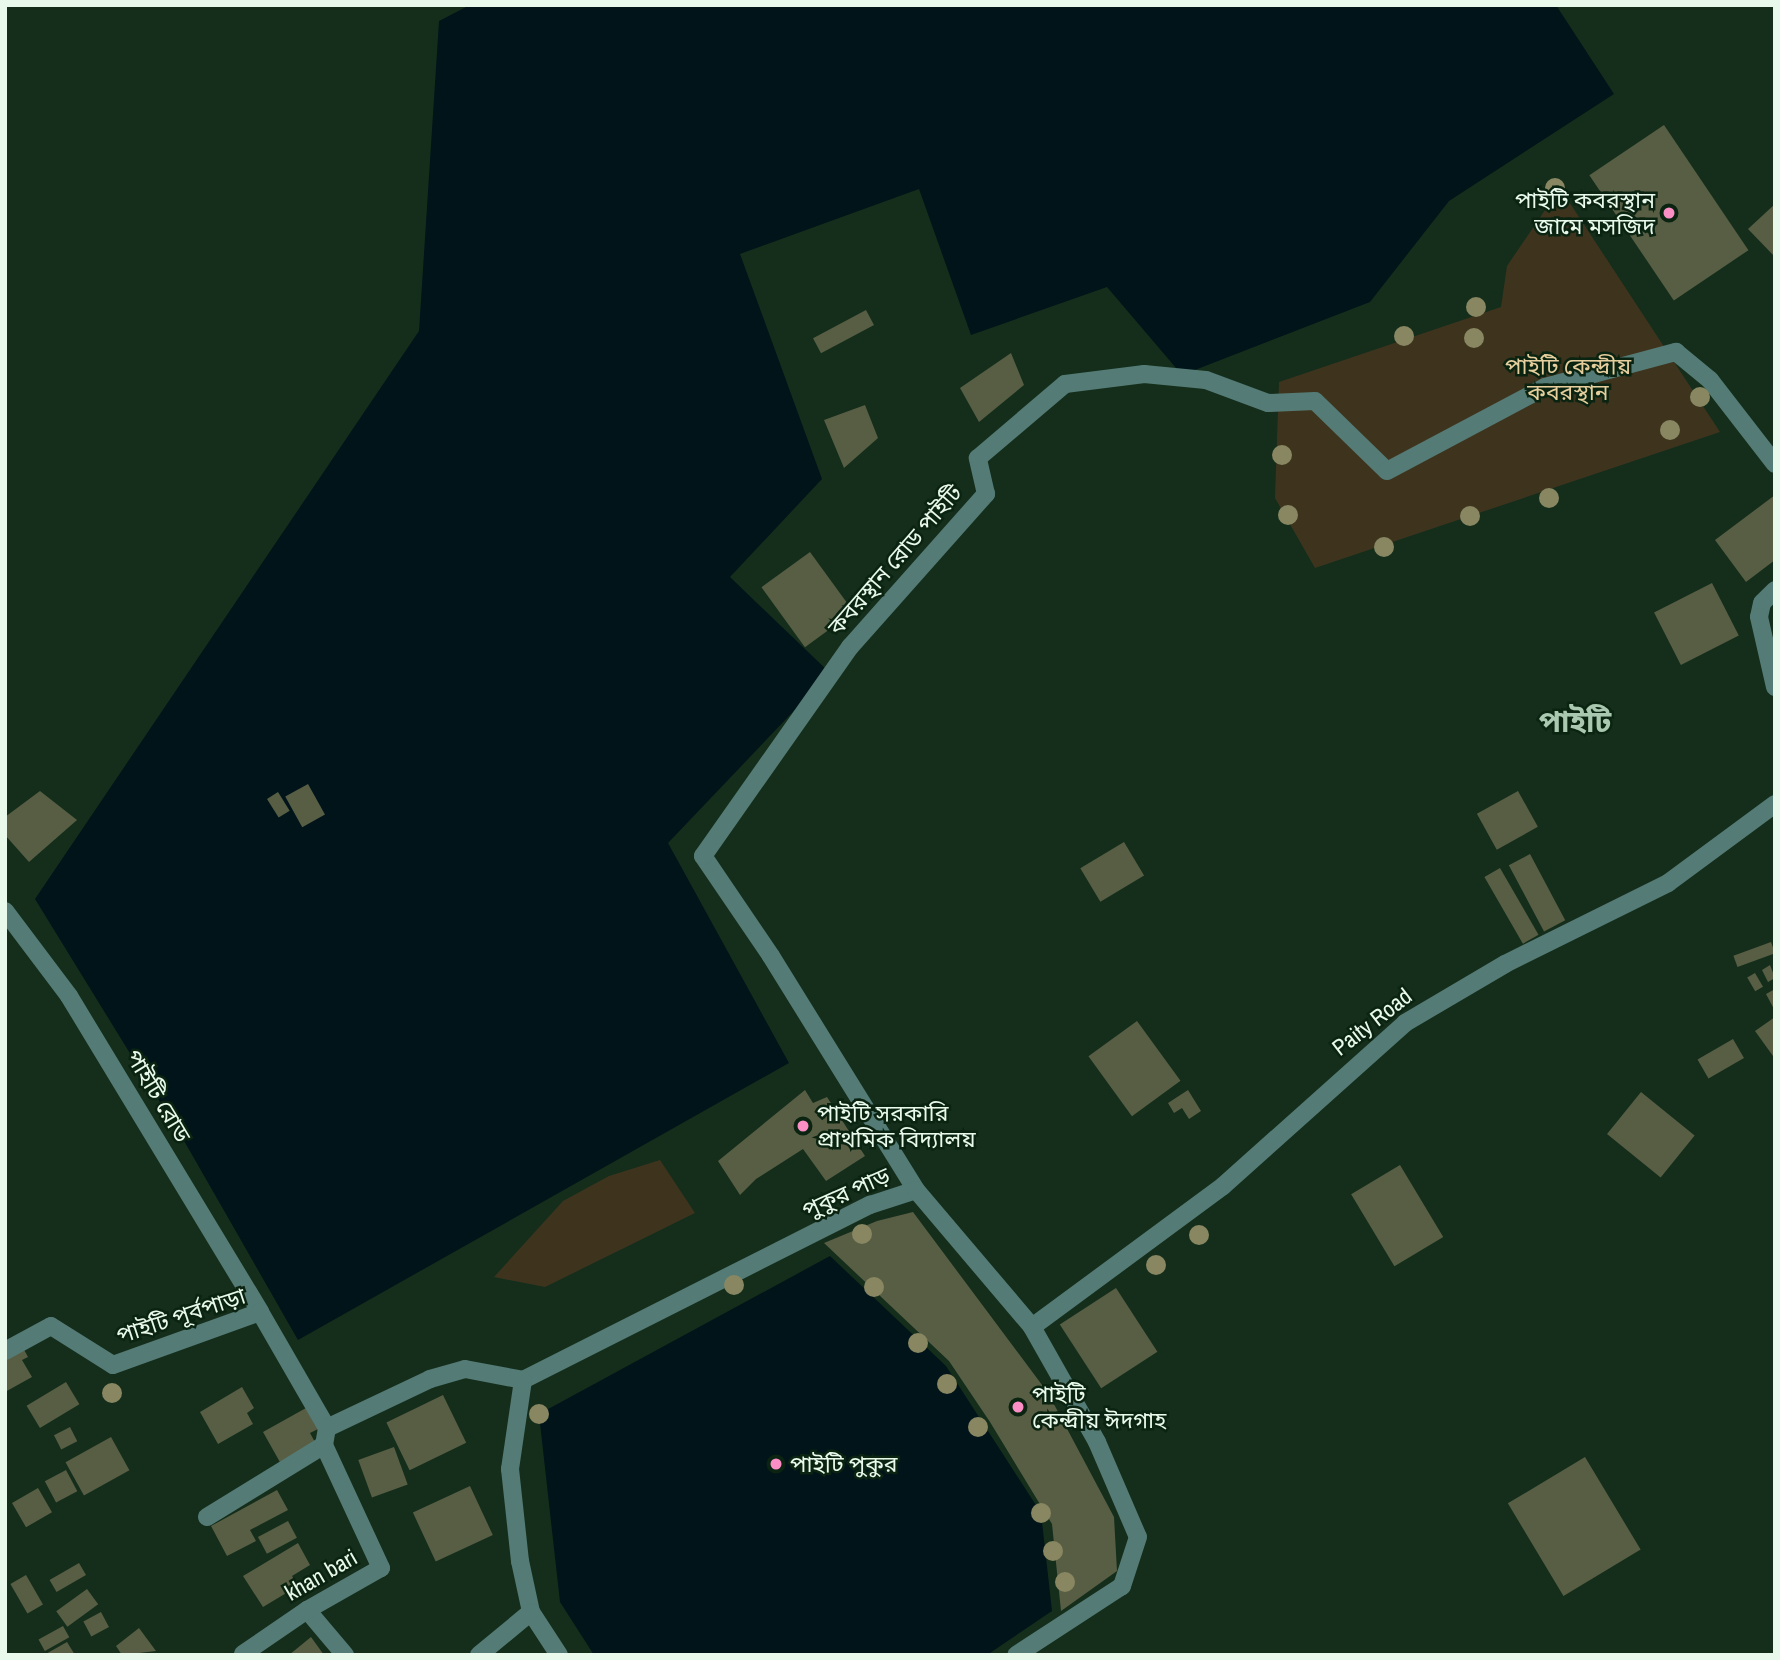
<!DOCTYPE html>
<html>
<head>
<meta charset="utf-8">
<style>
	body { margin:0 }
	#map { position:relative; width:1780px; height:1660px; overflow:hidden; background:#142e1b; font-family:"Archivo Narrow","Noto Sans Bengali",sans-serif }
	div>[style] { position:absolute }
	.green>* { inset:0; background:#3e341e }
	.water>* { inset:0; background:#00141a }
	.building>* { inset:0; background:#585e44; transform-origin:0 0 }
	.minor>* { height:18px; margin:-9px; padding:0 9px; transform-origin:9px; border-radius:9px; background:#547b75 }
	.trees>* { width:20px; height:20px; margin:-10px; border-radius:50%; background:#888762 }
	.dots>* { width:19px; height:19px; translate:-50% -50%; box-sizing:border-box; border:4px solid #0a2411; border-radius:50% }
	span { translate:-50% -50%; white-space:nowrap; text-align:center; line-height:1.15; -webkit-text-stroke:5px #0a2411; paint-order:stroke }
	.poi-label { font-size:23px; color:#e9f9eb }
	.right { translate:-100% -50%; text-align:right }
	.left { translate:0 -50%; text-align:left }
	.park-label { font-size:23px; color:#e6cf9d }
	.street-label { font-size:23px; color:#e9f9eb }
	.district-label { font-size:30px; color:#aac8b0; font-weight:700 }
	.frame { position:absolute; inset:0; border:7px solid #e9f9eb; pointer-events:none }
</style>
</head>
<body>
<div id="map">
	<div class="green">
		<div style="clip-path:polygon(1560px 188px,1720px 432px,1315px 568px,1275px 498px,1279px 382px,1501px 307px,1507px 266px)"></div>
		<div style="clip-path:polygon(660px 1160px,695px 1213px,545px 1287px,494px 1277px,563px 1201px,609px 1176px)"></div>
	</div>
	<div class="water">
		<div style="clip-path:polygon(470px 5px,1556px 5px,1614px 94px,1449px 201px,1370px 302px,1182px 375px,1107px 287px,971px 335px,919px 189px,740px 254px,822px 479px,730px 577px,830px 673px,668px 843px,789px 1063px,298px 1340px,187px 1146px,35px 899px,419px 331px,439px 21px)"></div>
		<div style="clip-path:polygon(830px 1256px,946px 1366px,1041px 1513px,1052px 1611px,987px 1655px,594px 1655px,560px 1602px,539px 1414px)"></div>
	</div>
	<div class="building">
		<div style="left:1664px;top:125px;width:151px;height:90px;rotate:56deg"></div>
		<div style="clip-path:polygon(1775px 204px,1775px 257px,1748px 229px)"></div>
		<div style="left:866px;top:310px;width:17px;height:60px;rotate:62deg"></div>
		<div style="clip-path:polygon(1011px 353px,1024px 385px,979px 422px,960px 388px)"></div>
		<div style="clip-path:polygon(865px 405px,878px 438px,844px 468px,824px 420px)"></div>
		<div style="clip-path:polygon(1775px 495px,1775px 560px,1746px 582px,1715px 540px)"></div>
		<div style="left:810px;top:552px;width:74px;height:60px;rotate:54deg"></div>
		<div style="left:1712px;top:583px;width:59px;height:65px;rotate:63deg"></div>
		<div style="left:308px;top:784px;width:35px;height:26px;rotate:61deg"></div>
		<div style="clip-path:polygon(40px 791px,77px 820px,29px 862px,5px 835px,5px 817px)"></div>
		<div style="left:1518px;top:791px;width:41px;height:47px;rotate:61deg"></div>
		<div style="left:278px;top:792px;width:22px;height:13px;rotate:58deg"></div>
		<div style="left:1124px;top:842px;width:39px;height:51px;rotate:59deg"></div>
		<div style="left:1530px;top:854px;width:75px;height:24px;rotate:62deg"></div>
		<div style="left:1500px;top:868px;width:77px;height:18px;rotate:60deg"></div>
		<div style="left:1771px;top:942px;width:12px;height:40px;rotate:70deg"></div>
		<div style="clip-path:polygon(1770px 965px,1775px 978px,1768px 982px,1762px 970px)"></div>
		<div style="left:1755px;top:973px;width:16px;height:9px;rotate:60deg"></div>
		<div style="clip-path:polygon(1775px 989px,1775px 1011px,1766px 994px)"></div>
		<div style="clip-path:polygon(1775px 1017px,1775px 1055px,1773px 1056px,1755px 1031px)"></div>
		<div style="left:1137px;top:1021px;width:74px;height:60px;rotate:54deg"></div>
		<div style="left:1733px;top:1039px;width:22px;height:41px;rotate:60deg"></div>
		<div style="clip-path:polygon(805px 1090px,813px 1103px,827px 1097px,865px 1156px,826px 1181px,803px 1149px,756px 1179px,740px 1195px,718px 1161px)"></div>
		<div style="clip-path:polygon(1188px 1090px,1201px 1111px,1189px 1119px,1182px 1108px,1174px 1113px,1168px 1103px)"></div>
		<div style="left:1641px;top:1092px;width:69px;height:54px;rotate:39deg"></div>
		<div style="left:1400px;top:1165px;width:84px;height:57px;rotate:59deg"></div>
		<div style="clip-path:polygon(913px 1212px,1048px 1393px,1114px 1517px,1117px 1571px,1061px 1611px,1052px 1524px,990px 1422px,949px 1361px,824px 1243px,877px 1221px)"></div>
		<div style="left:1116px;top:1288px;width:76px;height:67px;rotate:57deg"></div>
		<div style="clip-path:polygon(22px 1346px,28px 1357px,22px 1360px,32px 1377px,5px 1392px,5px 1355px)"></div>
		<div style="left:66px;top:1382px;width:26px;height:46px;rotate:59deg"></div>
		<div style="clip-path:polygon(242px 1387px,254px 1408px,247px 1413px,253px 1424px,218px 1444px,200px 1412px)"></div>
		<div style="left:443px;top:1395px;width:53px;height:63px;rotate:64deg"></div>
		<div style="clip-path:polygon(306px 1408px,318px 1429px,310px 1433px,316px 1444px,281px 1464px,263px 1432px)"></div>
		<div style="left:70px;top:1427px;width:16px;height:18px;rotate:63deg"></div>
		<div style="left:111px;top:1437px;width:38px;height:52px;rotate:61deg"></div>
		<div style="left:394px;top:1447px;width:40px;height:38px;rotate:70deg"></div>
		<div style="left:1585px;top:1457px;width:108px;height:90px;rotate:59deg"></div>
		<div style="left:66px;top:1470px;width:24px;height:24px;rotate:62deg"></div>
		<div style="left:470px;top:1486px;width:54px;height:63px;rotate:65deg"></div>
		<div style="left:38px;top:1488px;width:28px;height:30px;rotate:60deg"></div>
		<div style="clip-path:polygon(277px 1490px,288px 1510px,250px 1530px,256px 1541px,227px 1556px,211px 1526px)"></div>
		<div style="left:288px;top:1521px;width:19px;height:34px;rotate:62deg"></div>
		<div style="clip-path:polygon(298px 1543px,310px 1565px,292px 1576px,298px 1586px,263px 1607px,243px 1576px)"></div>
		<div style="left:79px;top:1563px;width:14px;height:34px;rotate:60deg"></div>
		<div style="left:26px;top:1575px;width:34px;height:18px;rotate:60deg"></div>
		<div style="left:87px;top:1589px;width:19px;height:38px;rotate:54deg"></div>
		<div style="left:101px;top:1612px;width:17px;height:20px;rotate:62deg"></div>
		<div style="left:63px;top:1626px;width:13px;height:28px;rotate:61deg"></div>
		<div style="clip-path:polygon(139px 1628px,156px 1651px,122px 1655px,116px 1646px)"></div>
		<div style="clip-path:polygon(311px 1637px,324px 1655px,289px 1655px)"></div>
		<div style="clip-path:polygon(67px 1642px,75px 1655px,44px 1655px)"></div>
	</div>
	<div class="minor">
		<div style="left:1775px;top:590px;width:18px;rotate:135deg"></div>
		<div style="left:1762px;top:603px;width:14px;rotate:102deg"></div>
		<div style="left:1759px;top:617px;width:72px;rotate:77.1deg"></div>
		<div style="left:5px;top:911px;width:106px;rotate:53deg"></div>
		<div style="left:69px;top:996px;width:369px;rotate:58.8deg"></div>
		<div style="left:916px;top:1190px;width:275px;rotate:-121.8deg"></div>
		<div style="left:771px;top:956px;width:121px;rotate:-124.2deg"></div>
		<div style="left:703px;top:856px;width:256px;rotate:-54.9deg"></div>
		<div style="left:850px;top:647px;width:205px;rotate:-48.4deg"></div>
		<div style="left:986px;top:494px;width:37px;rotate:-103deg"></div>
		<div style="left:978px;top:458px;width:114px;rotate:-40.4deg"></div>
		<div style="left:1065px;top:384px;width:80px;rotate:-7.2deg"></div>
		<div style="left:1144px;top:374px;width:62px;rotate:5.5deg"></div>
		<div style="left:1206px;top:380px;width:66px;rotate:20.4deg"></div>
		<div style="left:1268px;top:403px;width:47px;rotate:-2.4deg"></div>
		<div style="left:1315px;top:401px;width:100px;rotate:44.2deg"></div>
		<div style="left:1387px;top:471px;width:179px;rotate:-28deg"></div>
		<div style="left:1545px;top:387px;width:136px;rotate:-15deg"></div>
		<div style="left:1676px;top:352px;width:44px;rotate:39.5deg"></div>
		<div style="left:1710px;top:380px;width:106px;rotate:52.3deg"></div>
		<div style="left:1032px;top:1327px;width:237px;rotate:-36.4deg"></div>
		<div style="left:1223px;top:1186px;width:244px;rotate:-41.8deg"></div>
		<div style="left:1405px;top:1023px;width:116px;rotate:-30.5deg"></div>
		<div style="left:1505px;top:964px;width:182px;rotate:-26.4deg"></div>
		<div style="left:1668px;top:883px;width:133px;rotate:-36.4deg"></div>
		<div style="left:5px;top:1351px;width:52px;rotate:-28.5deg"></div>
		<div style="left:51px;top:1326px;width:73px;rotate:32.2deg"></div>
		<div style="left:113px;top:1365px;width:156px;rotate:-19.8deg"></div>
		<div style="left:260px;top:1312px;width:134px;rotate:60deg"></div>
		<div style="left:523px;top:1380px;width:389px;rotate:-26.8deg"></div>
		<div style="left:870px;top:1205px;width:48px;rotate:-18.1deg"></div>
		<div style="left:916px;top:1190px;width:180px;rotate:49.7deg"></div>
		<div style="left:1032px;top:1327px;width:132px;rotate:60.5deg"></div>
		<div style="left:1097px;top:1442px;width:103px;rotate:66.7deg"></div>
		<div style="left:1138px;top:1537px;width:52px;rotate:108.1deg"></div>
		<div style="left:1122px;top:1586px;width:126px;rotate:146.9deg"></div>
		<div style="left:523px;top:1380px;width:90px;rotate:98.3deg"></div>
		<div style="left:510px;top:1469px;width:93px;rotate:83.8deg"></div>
		<div style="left:520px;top:1561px;width:52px;rotate:77.8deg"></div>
		<div style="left:531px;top:1612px;width:51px;rotate:56.9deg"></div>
		<div style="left:327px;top:1428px;width:114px;rotate:-25.4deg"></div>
		<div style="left:430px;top:1379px;width:36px;rotate:-16deg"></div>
		<div style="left:465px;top:1369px;width:59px;rotate:10.7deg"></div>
		<div style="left:207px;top:1517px;width:137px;rotate:-31.6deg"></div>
		<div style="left:307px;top:1610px;width:59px;rotate:49.8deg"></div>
		<div style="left:243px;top:1654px;width:78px;rotate:-34.5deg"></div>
		<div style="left:307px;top:1610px;width:85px;rotate:-29.6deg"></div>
		<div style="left:381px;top:1568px;width:136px;rotate:-114.9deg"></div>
		<div style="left:324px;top:1445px;width:17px;rotate:-80deg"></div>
		<div style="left:479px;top:1655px;width:67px;rotate:-39.6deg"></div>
	</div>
	<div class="trees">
		<div style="left:1555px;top:188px"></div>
		<div style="left:1476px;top:307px"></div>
		<div style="left:1404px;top:336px"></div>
		<div style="left:1474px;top:338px"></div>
		<div style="left:1700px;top:397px"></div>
		<div style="left:1670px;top:430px"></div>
		<div style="left:1282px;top:455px"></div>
		<div style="left:1549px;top:498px"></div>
		<div style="left:1288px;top:515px"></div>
		<div style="left:1470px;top:516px"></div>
		<div style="left:1384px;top:547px"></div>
		<div style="left:862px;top:1234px"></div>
		<div style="left:1199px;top:1235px"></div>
		<div style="left:1156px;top:1265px"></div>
		<div style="left:734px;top:1285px"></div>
		<div style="left:874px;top:1287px"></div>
		<div style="left:918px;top:1343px"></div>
		<div style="left:947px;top:1384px"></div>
		<div style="left:112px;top:1393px"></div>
		<div style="left:539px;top:1414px"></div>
		<div style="left:978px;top:1427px"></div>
		<div style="left:1041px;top:1513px"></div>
		<div style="left:1053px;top:1551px"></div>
		<div style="left:1065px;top:1582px"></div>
	</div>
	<div class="dots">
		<div style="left:1669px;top:213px;background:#fb8fc5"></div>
		<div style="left:803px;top:1126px;background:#fb8fc5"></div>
		<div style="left:1018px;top:1407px;background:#fb8fc5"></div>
		<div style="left:776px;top:1464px;background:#fb8fc5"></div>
	</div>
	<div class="poi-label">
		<span class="right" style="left:1655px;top:213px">পাইটি কবরস্থান<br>জামে মসজিদ</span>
		<span class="left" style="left:817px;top:1126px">পাইটি সরকারি<br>প্রাথমিক বিদ্যালয়</span>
		<span class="left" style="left:1032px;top:1407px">পাইটি<br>কেন্দ্রীয় ঈদগাহ</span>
		<span class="left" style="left:790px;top:1464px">পাইটি পুকুর</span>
	</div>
	<div class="park-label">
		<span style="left:1568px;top:379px">পাইটি কেন্দ্রীয়<br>কবরস্থান</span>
	</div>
	<div class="street-label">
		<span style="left:895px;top:560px;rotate:-49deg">কবরস্থান রোড পাইটি</span>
		<span style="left:1372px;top:1022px;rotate:-38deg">Paity Road</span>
		<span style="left:158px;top:1096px;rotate:59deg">পাইটি রোড</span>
		<span style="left:846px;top:1193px;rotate:-24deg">পুকুর পাড়</span>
		<span style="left:181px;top:1316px;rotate:-18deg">পাইটি পূর্বপাড়া</span>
		<span style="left:321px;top:1575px;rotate:-30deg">khan bari</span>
	</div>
	<div class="district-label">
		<span style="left:1575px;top:721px">পাইটি</span>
	</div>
	<div class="frame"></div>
</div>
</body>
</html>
